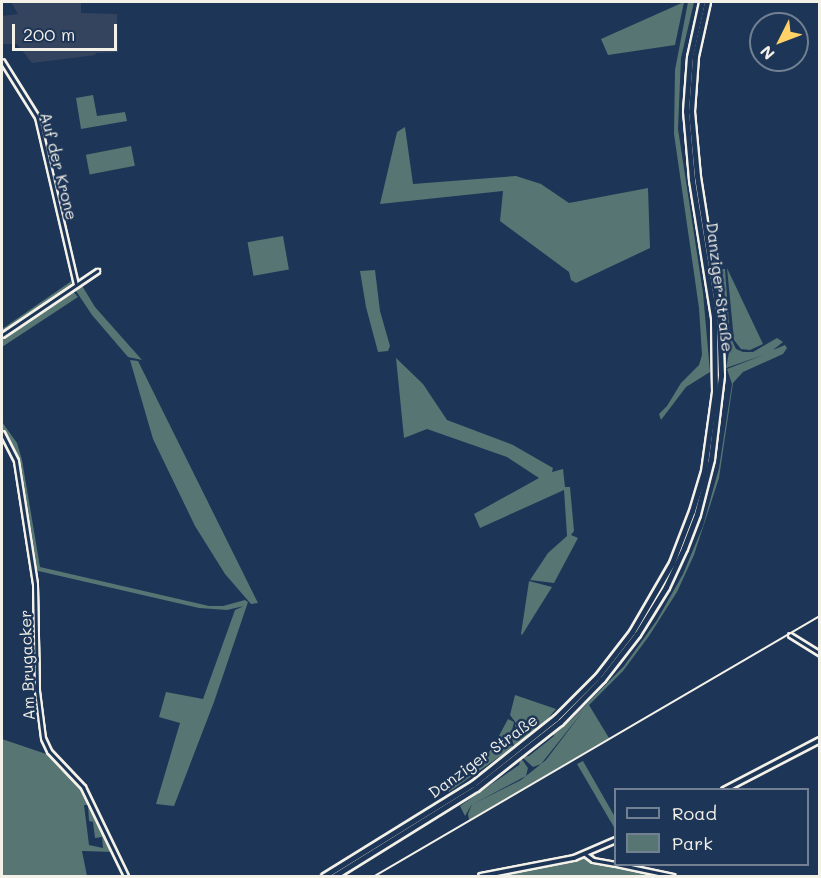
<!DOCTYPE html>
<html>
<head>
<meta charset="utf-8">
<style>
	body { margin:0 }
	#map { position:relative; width:821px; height:878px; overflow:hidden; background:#1d3557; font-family:Mali,sans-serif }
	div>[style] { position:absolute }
	.built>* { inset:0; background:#34445f }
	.green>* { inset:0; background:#567573; transform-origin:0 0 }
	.roads { filter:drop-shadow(2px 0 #f4f1e8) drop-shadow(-2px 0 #f4f1e8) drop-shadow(0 2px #f4f1e8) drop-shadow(0 -2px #f4f1e8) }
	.street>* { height:3px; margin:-1.5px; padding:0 1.5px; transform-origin:1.5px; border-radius:1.5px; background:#1d3557 }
	.secondary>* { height:4px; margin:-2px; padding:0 2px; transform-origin:2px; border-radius:2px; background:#1d3557 }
	.highway>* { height:5px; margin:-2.5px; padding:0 2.5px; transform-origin:2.5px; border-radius:2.5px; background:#1d3557 }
	.tram>* { height:1.5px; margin:-0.75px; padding:0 0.75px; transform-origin:0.75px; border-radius:0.75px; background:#f4f1e8 }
	span { translate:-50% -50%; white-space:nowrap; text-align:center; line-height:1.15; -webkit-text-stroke:5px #1d3557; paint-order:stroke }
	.street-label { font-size:16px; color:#f4f1e8 }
	.frame { position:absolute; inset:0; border:3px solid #f4f1e8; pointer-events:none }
	.legend { position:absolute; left:614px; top:788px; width:195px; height:78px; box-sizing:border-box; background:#1d3557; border:2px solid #738091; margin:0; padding:8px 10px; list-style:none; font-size:18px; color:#f4f1e8 }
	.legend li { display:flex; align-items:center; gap:12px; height:30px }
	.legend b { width:30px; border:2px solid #738091 }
	.north { position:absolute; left:749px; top:12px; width:60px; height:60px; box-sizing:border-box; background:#1d3557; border:2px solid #738091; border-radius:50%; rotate:228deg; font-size:16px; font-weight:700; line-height:24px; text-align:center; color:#f4f1e8 }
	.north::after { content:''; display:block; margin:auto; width:21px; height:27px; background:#ffd166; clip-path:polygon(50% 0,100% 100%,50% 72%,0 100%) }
	.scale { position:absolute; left:12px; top:24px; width:105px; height:27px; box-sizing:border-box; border:3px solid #f4f1e8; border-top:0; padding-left:8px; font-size:18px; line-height:21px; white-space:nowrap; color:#f4f1e8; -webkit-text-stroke:4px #1d3557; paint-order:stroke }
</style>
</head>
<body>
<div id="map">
	<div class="built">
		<div style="clip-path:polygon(11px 2px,81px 2px,81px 13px,117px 14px,118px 52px,96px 53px,95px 55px,32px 63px,17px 44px,2px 44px,2px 16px,18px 14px)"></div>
	</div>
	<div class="green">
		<div style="clip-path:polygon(684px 2px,675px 45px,608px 55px,601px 39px)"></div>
		<div style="clip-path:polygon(688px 2px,694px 2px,681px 58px,678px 129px,703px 293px,710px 372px,686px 387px,661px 420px,659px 414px,667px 406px,681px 383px,699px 365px,702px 355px,699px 308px,674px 134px,675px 70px)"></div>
		<div style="clip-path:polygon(93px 95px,97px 116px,125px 112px,127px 121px,81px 129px,76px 98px)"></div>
		<div style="clip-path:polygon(405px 127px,413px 184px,516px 176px,541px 184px,569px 203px,648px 188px,650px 248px,576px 283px,571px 280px,569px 272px,500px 221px,503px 191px,380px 204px,397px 132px)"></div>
		<div style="left:131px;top:146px;width:20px;height:46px;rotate:79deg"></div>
		<div style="left:283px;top:236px;width:34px;height:36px;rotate:80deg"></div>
		<div style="clip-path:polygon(727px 268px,763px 344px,750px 350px,741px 349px,734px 340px)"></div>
		<div style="clip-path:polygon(722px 269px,725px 269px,730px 336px,736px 349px,743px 352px,753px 352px,777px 338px,783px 342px,773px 350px,785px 345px,787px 348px,783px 354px,743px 372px,733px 383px,719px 478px,694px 555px,677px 592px,649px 636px,623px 671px,589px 705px,609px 738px,469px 820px,468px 814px,472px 804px,465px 816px,460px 806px,519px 765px,521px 758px,528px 768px,526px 776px,473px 804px,521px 780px,546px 760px,584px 710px,541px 764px,533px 767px,522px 757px,529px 756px,554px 736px,553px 733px,571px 720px,624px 666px,657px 620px,683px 574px,703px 526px,719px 468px,732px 384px,727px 369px,766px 354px,726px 368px,730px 347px)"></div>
		<div style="clip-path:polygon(375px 270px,380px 311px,390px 346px,388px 351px,378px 352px,366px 307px,360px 271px)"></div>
		<div style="clip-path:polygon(73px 280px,68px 290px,2px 334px,2px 329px)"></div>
		<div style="clip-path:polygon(81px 284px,95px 307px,142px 360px,128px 357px,92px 315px,74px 288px)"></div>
		<div style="clip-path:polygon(71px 289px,78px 297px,2px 347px,2px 336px)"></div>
		<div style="clip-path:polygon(396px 358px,423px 384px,447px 420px,513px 445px,553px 468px,552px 472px,563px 469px,565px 487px,570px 487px,574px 531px,571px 535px,578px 538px,554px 583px,530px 580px,548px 553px,567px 536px,564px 490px,480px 528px,474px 514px,539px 478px,507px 457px,427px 429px,404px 438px)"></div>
		<div style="clip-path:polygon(130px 360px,138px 361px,258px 603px,251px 604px,225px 574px,195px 526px,153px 439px)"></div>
		<div style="clip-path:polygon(2px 422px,17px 443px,22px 460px,40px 567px,209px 606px,223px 606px,245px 600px,248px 602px,214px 702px,174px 806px,156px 804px,180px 723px,159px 717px,166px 692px,203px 699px,235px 610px,244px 606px,227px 610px,199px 608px,34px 570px,16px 461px,2px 432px)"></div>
		<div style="clip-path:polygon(529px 581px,552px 587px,522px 635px,521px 634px)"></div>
		<div style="clip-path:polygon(515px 695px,556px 709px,545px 722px,517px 743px,518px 747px,515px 750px,512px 739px,516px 723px,510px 715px)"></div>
		<div style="clip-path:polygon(508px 719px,514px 722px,510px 739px,514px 750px,509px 750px,449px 792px,442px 783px,453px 785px,474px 770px,493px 747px)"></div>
		<div style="clip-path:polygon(evenodd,2px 739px,52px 756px,84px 789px,114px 852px,82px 851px,87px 876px,2px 876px,2px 739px,84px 805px,88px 805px,89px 821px,93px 822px,95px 838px,102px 837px,103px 848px,89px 845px,84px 805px)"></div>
		<div style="clip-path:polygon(583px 761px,615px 817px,615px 829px,577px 764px)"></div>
		<div style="clip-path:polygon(585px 858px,672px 876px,498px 876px,572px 861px)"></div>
	</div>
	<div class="roads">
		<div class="street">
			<div style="left:2px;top:61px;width:66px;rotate:58deg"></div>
			<div style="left:37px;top:117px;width:172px;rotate:76.9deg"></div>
			<div style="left:2px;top:335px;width:115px;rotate:-34deg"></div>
			<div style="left:2px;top:433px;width:31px;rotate:63deg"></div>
			<div style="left:16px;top:461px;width:124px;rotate:81.2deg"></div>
			<div style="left:35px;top:584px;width:107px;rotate:88.9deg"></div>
			<div style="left:37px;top:691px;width:47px;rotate:82.7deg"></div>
			<div style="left:43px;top:738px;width:14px;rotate:65deg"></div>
			<div style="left:49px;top:751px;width:50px;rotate:46.6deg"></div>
			<div style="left:83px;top:787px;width:99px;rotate:64.2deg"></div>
			<div style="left:790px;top:635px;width:36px;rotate:32deg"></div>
			<div style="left:585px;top:854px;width:10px;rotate:37deg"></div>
			<div style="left:593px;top:860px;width:23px;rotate:10deg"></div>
			<div style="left:616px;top:864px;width:58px;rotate:11.9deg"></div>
		</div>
		<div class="secondary">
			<div style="left:724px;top:790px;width:108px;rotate:-27.5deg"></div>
			<div style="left:481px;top:876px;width:95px;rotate:-11deg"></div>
			<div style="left:574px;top:858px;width:46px;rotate:-23.2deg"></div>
		</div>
		<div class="highway">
			<div style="left:324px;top:876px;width:175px;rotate:-31.7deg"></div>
			<div style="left:473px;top:784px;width:106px;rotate:-38.5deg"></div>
			<div style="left:556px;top:718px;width:59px;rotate:-45deg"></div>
			<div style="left:598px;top:676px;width:56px;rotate:-52.3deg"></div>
			<div style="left:632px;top:632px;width:80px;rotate:-59.9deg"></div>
			<div style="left:672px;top:563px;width:56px;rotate:-69deg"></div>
			<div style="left:692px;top:511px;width:42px;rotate:-73.3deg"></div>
			<div style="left:704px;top:471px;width:80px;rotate:-82.1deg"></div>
			<div style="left:715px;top:392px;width:75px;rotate:-90.8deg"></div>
			<div style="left:714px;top:317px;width:140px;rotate:-99.1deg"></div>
			<div style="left:692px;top:179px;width:68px;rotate:-95deg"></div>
			<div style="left:686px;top:111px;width:54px;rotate:-85.8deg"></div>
			<div style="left:690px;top:57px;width:56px;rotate:-77.7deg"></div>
			<div style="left:334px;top:876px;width:167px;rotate:-31.8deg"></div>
			<div style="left:476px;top:788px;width:107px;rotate:-38.2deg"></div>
			<div style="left:560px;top:722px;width:60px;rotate:-45.7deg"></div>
			<div style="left:602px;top:679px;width:57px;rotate:-52.1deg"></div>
			<div style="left:637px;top:634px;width:55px;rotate:-58.3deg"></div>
			<div style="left:666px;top:587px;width:43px;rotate:-65.2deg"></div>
			<div style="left:684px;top:548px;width:36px;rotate:-69deg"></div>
			<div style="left:697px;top:514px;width:57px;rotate:-75.7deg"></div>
			<div style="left:711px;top:459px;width:85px;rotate:-83.2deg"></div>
			<div style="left:721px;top:375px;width:58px;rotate:-92deg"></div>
			<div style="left:719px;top:317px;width:143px;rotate:-98.9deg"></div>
			<div style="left:697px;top:176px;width:65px;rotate:-95.3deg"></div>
			<div style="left:691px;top:111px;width:55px;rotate:-85.8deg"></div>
			<div style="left:695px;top:56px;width:55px;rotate:-77.5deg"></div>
		</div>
	</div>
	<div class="tram">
		<div style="left:375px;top:876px;width:515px;rotate:-30.3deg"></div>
	</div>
	<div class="street-label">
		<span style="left:59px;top:166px;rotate:76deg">Auf der Krone</span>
		<span style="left:720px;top:287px;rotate:83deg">Danziger Straße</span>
		<span style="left:27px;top:665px;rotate:-92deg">Am Brugacker</span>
		<span style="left:483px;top:756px;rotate:-36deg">Danziger Straße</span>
	</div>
	<div class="frame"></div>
	<ul class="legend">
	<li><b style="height:8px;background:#1d3557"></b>Road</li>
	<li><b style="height:16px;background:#567573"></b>Park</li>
	</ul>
	<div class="north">N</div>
	<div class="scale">200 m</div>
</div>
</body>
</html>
